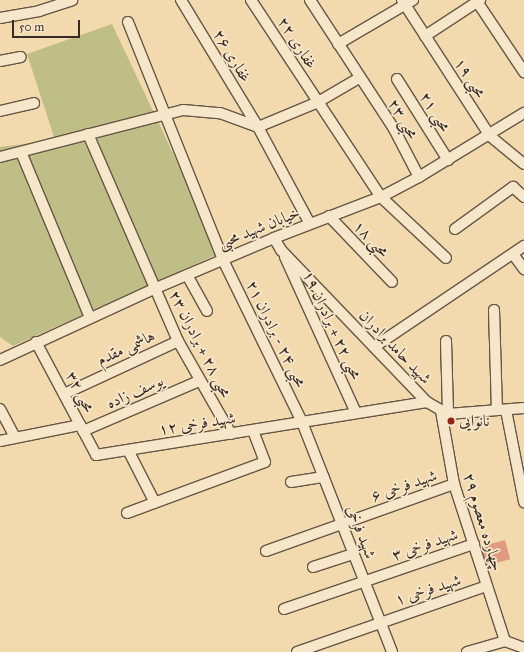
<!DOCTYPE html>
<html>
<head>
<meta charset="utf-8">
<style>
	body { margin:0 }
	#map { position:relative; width:524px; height:652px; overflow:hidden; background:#f3daae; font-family:"IM FELL Great Primer",Amiri,serif }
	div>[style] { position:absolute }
	.green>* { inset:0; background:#bfbe87 }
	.building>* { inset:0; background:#e09a7f; transform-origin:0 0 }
	.roads { filter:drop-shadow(1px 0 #655646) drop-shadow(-1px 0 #655646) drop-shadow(0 1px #655646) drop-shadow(0 -1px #655646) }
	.minor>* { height:10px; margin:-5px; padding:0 5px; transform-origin:5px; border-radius:5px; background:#f7e7ca }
	.dots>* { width:11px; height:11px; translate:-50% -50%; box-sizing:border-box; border:2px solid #f7e7ca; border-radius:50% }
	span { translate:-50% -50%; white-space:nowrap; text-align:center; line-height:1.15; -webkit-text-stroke:3.5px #f7e7ca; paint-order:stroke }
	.street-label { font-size:16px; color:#362a24 }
	.poi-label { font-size:16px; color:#362a24 }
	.left { translate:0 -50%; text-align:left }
	.scale { position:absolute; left:12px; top:20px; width:68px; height:18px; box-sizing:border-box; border:2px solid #362a24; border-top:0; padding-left:5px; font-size:12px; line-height:14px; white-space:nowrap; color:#362a24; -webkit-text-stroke:3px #f7e7ca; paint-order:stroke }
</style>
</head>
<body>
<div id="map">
	<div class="green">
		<div style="clip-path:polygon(112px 24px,220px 253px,13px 346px,0 337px,0 147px,55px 140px,27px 54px)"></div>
	</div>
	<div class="building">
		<div style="left:505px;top:540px;width:20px;height:25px;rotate:75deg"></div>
	</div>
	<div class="roads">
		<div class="minor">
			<div style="left:181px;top:0;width:149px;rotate:58.8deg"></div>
			<div style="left:258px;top:127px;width:110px;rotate:61.8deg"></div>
			<div style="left:251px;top:0;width:236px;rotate:56.6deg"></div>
			<div style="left:381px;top:197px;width:89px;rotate:43.2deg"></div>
			<div style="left:310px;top:0;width:154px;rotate:56.9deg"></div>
			<div style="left:394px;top:129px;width:54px;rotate:62.5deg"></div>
			<div style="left:402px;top:0;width:162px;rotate:57.1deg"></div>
			<div style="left:490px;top:136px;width:44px;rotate:39.5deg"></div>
			<div style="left:476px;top:0;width:87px;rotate:56.3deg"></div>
			<div style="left:0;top:18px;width:40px;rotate:-10deg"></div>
			<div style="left:39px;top:11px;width:35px;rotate:-18deg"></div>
			<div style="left:128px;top:22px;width:256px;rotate:68.2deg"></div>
			<div style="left:223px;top:260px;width:180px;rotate:64deg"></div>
			<div style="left:302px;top:422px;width:247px;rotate:68.6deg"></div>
			<div style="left:425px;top:36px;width:66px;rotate:-33.2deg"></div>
			<div style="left:338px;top:44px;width:87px;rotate:-30.4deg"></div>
			<div style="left:0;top:61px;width:21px;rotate:-11deg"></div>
			<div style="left:397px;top:79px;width:96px;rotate:57.8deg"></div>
			<div style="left:0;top:111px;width:35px;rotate:-13deg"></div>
			<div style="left:88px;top:134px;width:226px;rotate:66.5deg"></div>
			<div style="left:178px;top:341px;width:107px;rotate:60.3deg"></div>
			<div style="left:21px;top:152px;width:180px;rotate:67.4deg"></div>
			<div style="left:0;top:157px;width:189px;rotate:-14.4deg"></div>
			<div style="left:183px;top:110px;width:37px;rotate:5deg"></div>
			<div style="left:220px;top:113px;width:40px;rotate:20.2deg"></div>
			<div style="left:258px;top:127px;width:65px;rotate:-22.6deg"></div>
			<div style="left:318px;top:102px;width:48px;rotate:-30.3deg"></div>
			<div style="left:329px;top:216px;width:91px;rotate:46.3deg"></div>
			<div style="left:455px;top:229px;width:72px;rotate:-35.9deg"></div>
			<div style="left:513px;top:187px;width:15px;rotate:42deg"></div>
			<div style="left:274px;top:238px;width:14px;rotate:60deg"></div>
			<div style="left:281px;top:250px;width:211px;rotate:46.2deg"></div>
			<div style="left:427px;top:402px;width:24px;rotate:30deg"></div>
			<div style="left:448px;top:414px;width:76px;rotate:-4.5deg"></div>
			<div style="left:513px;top:254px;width:19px;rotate:54deg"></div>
			<div style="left:285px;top:257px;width:171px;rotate:65.5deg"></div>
			<div style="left:187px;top:275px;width:41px;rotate:60.9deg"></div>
			<div style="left:494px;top:310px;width:100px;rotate:88.3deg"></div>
			<div style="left:446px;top:341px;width:73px;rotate:88.4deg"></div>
			<div style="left:36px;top:342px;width:128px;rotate:62deg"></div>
			<div style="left:96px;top:455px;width:335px;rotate:-9.1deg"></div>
			<div style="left:374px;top:347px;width:181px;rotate:-34deg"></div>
			<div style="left:0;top:360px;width:170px;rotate:-24.8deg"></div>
			<div style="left:154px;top:289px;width:130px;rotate:-23deg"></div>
			<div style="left:274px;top:238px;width:115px;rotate:-21deg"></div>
			<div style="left:381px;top:197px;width:43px;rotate:-27.8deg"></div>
			<div style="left:419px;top:177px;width:123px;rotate:-31.4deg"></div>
			<div style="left:64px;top:394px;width:126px;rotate:-24.9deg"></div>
			<div style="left:0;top:409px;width:32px;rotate:62deg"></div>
			<div style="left:506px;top:410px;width:94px;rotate:78.9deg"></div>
			<div style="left:441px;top:411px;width:74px;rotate:79.9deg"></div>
			<div style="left:454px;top:484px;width:165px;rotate:72deg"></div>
			<div style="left:83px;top:431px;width:126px;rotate:-23.3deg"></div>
			<div style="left:0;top:441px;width:82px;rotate:-11.3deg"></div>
			<div style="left:128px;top:450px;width:59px;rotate:63deg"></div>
			<div style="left:291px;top:482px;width:33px;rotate:-9deg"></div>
			<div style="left:127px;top:513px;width:147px;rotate:-20.3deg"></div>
			<div style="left:265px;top:462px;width:34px;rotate:-111deg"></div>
			<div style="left:266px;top:551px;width:200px;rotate:-19.6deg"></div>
			<div style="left:313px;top:567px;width:42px;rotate:-18deg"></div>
			<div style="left:284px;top:609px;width:201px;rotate:-18.9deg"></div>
			<div style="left:297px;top:652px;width:201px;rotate:-19.2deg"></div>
			<div style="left:467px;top:652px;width:40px;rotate:-16deg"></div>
			<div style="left:505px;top:641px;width:20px;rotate:20deg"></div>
		</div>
	</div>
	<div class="dots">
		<div style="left:451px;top:421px;background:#8f2418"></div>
	</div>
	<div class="street-label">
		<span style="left:297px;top:43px;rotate:57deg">غفاری ۲۲</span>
		<span style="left:232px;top:56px;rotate:59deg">غفاری ۲۶</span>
		<span style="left:470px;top:78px;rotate:57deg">محبی ۱۹</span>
		<span style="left:435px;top:112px;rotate:58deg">محبی ۲۱</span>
		<span style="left:403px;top:119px;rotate:59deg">محبی ۲۳</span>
		<span style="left:259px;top:228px;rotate:-22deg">خیابان شهید محبی</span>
		<span style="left:371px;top:239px;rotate:46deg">محبی ۱۸</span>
		<span style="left:332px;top:325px;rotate:65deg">محبی ۲۲ + برادران ۱۹</span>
		<span style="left:276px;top:334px;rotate:64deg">محبی ۲۴ - برادران ۲۱</span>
		<span style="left:200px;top:344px;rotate:63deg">محبی ۲۸ + برادران ۲۳</span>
		<span style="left:395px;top:347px;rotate:46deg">شهید حامد برادران</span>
		<span style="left:126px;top:348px;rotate:-25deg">هاشمی مقدم</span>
		<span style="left:80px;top:392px;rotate:62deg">محبی ۳۲</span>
		<span style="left:135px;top:392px;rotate:-24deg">یوسف زاده</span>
		<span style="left:197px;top:424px;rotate:-9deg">شهید فرخی ۱۲</span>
		<span style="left:404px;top:486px;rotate:-19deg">شهید فرخی ۶</span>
		<span style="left:483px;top:522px;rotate:73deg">چهارده معصوم ۲۹</span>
		<span style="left:361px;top:532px;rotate:69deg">شهید فرخی</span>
		<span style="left:425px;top:545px;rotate:-19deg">شهید فرخی ۳</span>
		<span style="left:428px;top:590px;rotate:-18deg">شهید فرخی ۱</span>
	</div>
	<div class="poi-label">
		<span class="left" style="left:459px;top:421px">نانوایی</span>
	</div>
	<div class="scale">50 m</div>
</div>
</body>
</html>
